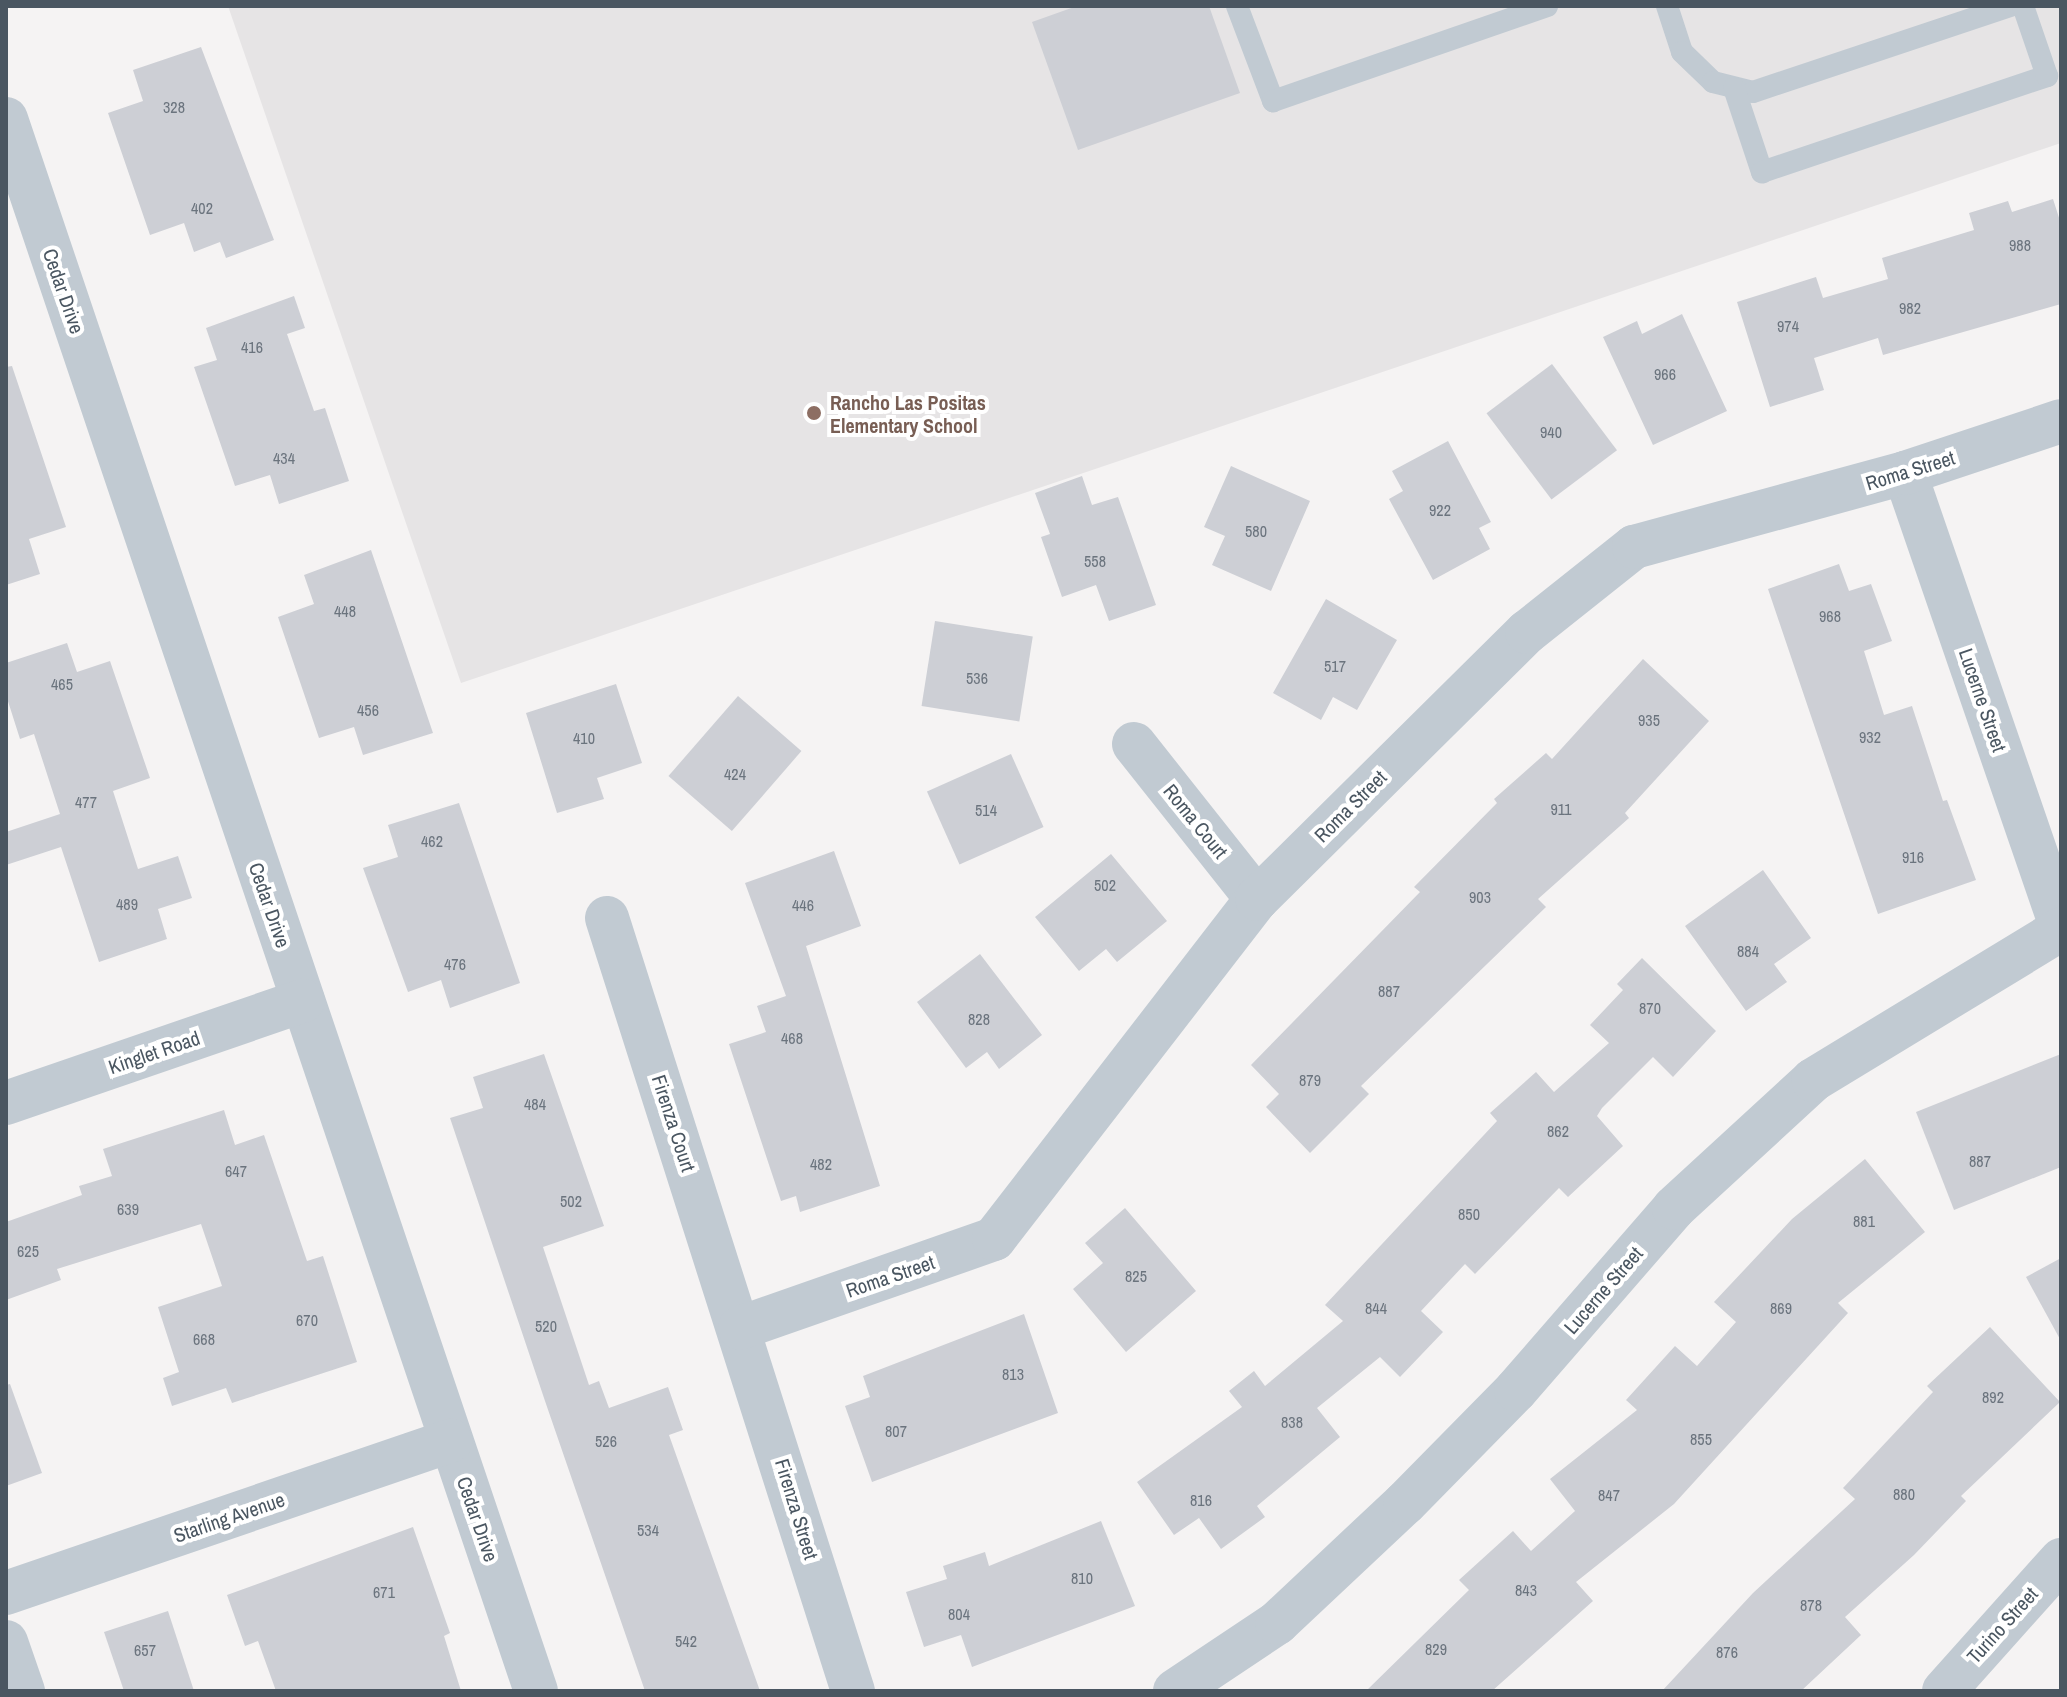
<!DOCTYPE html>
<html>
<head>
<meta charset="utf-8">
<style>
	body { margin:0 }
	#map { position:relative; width:2067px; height:1697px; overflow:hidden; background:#f5f3f3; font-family:"Archivo Narrow",sans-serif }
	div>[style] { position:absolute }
	.education>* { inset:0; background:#e6e4e5 }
	.building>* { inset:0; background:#cdcfd5; transform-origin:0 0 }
	.service>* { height:22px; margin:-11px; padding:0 11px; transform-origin:11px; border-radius:11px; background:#c1cad2 }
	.minor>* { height:44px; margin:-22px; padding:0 22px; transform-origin:22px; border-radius:22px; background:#c1cad2 }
	.dots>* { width:22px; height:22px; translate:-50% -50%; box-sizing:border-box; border:4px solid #fff; border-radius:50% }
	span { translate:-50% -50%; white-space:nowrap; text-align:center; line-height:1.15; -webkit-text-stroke:8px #fff; paint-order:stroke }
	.number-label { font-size:16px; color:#6b747e }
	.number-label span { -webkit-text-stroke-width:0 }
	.street-label { font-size:20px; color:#4a5661 }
	.education-label { font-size:20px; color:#785e54; font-weight:700 }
	.left { translate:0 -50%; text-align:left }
	.frame { position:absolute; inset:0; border:8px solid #4a5661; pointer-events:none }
</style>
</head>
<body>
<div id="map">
	<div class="education">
		<div style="clip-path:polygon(228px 6px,2061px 6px,2061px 143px,461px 683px)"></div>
	</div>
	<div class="building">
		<div style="clip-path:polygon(1077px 6px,1209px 6px,1240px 93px,1078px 150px,1032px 22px)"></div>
		<div style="clip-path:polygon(201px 47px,274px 240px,226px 258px,220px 242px,194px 252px,184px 223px,150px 235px,108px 113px,143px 101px,133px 70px)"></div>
		<div style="clip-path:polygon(2053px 199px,2061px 224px,2061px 304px,1883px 355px,1878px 338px,1814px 358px,1824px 390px,1770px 407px,1737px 302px,1816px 277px,1823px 298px,1888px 279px,1882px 258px,1974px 230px,1969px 213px,2008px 201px,2012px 212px)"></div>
		<div style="clip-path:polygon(294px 296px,305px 328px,287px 334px,314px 411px,325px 408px,349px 481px,279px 504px,270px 475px,235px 486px,194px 367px,217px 360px,206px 328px)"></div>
		<div style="clip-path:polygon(1682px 314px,1727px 411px,1653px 445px,1603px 337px,1637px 321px,1642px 334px)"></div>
		<div style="left:1552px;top:364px;width:108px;height:82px;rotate:53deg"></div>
		<div style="clip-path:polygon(12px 366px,66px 527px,29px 539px,40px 574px,6px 585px,6px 367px)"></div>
		<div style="clip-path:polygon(1448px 441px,1491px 522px,1479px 528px,1490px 549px,1433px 580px,1389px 499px,1403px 491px,1392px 471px)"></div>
		<div style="clip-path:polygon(1231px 466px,1310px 501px,1271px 591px,1212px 565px,1225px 536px,1204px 527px)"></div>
		<div style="clip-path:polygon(1082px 476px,1092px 505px,1118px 497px,1156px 605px,1109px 621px,1096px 585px,1062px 597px,1041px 537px,1050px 534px,1035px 493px)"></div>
		<div style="clip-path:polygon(371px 550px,433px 733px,363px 755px,354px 727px,319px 738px,278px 617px,314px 604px,304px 575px)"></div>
		<div style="clip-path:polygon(1839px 564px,1849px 591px,1871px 584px,1892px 641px,1864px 651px,1884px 715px,1912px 706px,1943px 801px,1947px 800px,1976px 880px,1878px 914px,1768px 589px)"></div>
		<div style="clip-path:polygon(1326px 599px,1397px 640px,1357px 710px,1333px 697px,1321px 720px,1273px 693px)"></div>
		<div style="left:935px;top:621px;width:99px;height:86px;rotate:9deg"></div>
		<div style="clip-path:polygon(67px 643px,77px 672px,110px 661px,150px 778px,113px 791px,138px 869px,178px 856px,192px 898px,158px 909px,167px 939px,99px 962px,61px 847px,6px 865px,6px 832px,60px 814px,34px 734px,20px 739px,6px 695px,6px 663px)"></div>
		<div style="clip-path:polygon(1643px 659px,1709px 721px,1625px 813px,1629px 818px,1538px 899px,1546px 907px,1361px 1086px,1369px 1094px,1310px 1153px,1266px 1107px,1279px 1094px,1251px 1065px,1420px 892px,1414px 887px,1497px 803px,1494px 799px,1546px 753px,1552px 759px)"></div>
		<div style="clip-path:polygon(616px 684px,642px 763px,597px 778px,604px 799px,557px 813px,526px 713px)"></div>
		<div style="left:738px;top:696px;width:84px;height:106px;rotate:41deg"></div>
		<div style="left:1011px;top:754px;width:80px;height:92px;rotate:66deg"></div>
		<div style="clip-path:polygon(459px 803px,520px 983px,450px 1008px,441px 980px,408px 992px,363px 868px,398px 857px,388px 825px)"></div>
		<div style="clip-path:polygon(834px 851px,861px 926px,806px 946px,880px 1186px,800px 1212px,796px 1196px,781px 1201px,729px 1044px,766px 1032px,757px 1006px,786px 996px,745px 883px)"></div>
		<div style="clip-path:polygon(1111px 854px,1167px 921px,1117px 962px,1106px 949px,1079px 971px,1035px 917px)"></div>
		<div style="clip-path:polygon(1763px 870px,1811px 938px,1774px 964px,1787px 982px,1746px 1011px,1685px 926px)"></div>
		<div style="clip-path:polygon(980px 954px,1042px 1035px,999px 1069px,987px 1052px,966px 1068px,917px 1002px)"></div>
		<div style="clip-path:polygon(1642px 958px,1716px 1031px,1673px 1077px,1653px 1057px,1602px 1108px,1597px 1116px,1623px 1146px,1568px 1197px,1559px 1188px,1475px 1274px,1465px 1264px,1421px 1311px,1443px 1332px,1400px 1377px,1380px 1357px,1317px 1408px,1340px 1437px,1257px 1506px,1265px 1517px,1221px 1549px,1199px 1518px,1174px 1535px,1137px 1482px,1242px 1407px,1229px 1391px,1254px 1371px,1265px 1386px,1343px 1321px,1325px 1305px,1497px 1121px,1490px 1113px,1536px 1072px,1554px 1092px,1609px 1043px,1590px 1025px,1623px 990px,1617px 984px)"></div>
		<div style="clip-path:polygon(544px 1054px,604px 1226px,543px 1247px,589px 1385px,599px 1381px,609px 1408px,668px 1387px,683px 1430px,669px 1435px,760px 1691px,645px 1691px,545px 1401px,450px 1118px,483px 1108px,473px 1077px)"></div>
		<div style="clip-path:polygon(2061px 1054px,2061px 1167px,1954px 1210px,1916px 1112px)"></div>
		<div style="clip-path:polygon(224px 1110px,235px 1145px,264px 1135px,307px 1261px,323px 1256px,357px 1362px,232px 1403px,226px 1388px,172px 1406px,163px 1378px,179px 1372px,158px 1307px,222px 1286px,201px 1224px,57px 1269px,61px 1280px,6px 1300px,6px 1222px,82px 1195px,79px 1186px,112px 1176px,103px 1149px)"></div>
		<div style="clip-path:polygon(1865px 1159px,1925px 1232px,1838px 1303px,1848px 1313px,1674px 1504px,1576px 1582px,1593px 1601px,1492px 1691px,1366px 1691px,1469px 1590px,1459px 1580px,1513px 1531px,1531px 1551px,1575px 1511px,1550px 1479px,1637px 1410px,1626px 1400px,1675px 1346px,1697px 1366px,1736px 1322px,1714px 1302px,1792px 1219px)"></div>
		<div style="clip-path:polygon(1125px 1208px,1196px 1291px,1126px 1352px,1073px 1289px,1103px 1263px,1085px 1243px)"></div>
		<div style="clip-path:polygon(2061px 1258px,2061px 1341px,2026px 1277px)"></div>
		<div style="clip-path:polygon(1024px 1314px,1058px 1413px,872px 1482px,845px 1406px,870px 1397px,863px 1376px)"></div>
		<div style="clip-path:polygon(1990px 1327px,2060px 1402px,1961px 1496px,1966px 1501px,1914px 1555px,1845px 1617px,1861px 1635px,1801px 1691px,1662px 1691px,1753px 1593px,1855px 1499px,1843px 1488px,1933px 1392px,1927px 1386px)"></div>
		<div style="clip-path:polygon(10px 1384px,42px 1473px,6px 1486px,6px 1385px)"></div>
		<div style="clip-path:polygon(1101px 1521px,1135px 1606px,972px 1667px,961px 1635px,924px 1647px,906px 1592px,947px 1579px,943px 1566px,985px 1552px,989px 1566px)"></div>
		<div style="clip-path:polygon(413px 1527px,450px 1633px,444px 1636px,461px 1691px,276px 1691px,258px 1641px,245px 1646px,227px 1595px)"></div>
		<div style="clip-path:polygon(168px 1611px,194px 1691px,124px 1691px,104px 1632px)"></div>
	</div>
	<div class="service">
		<div style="left:1237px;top:6px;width:102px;rotate:69.2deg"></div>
		<div style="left:1273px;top:101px;width:290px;rotate:-19.1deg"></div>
		<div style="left:1667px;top:6px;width:48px;rotate:71.9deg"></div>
		<div style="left:1682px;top:52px;width:43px;rotate:44.1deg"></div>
		<div style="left:1713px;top:82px;width:41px;rotate:14deg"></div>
		<div style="left:1753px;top:92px;width:271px;rotate:-18.5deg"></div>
		<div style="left:1734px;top:88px;width:89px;rotate:71.6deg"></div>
		<div style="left:1762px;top:172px;width:301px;rotate:-18.6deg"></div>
		<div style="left:2047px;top:76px;width:74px;rotate:-108.9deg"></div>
	</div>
	<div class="minor">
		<div style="left:6px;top:119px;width:1659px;rotate:71.37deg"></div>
		<div style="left:1905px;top:473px;width:480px;rotate:71deg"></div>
		<div style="left:1134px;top:744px;width:198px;rotate:51.6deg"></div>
		<div style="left:607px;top:918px;width:811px;rotate:72.35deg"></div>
		<div style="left:6px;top:1103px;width:314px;rotate:-19deg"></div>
		<div style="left:740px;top:1328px;width:269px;rotate:-19.3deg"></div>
		<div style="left:994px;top:1239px;width:430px;rotate:-52.3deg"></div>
		<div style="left:1257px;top:899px;width:380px;rotate:-44.7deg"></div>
		<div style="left:1527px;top:632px;width:137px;rotate:-38.5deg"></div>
		<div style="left:1634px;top:547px;width:281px;rotate:-15.3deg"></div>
		<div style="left:1905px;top:473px;width:164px;rotate:-18.4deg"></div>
		<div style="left:6px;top:1593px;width:470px;rotate:-18.9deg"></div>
		<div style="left:6px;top:1642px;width:52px;rotate:70.9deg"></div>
		<div style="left:1175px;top:1691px;width:123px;rotate:-33.7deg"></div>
		<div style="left:1277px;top:1623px;width:175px;rotate:-43.2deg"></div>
		<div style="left:1405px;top:1503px;width:158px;rotate:-45.5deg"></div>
		<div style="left:1516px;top:1390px;width:241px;rotate:-49deg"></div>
		<div style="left:1674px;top:1208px;width:189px;rotate:-42.6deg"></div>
		<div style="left:1813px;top:1080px;width:290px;rotate:-31.3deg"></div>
		<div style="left:1944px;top:1691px;width:176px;rotate:-48.2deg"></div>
	</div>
	<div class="dots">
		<div style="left:814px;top:413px;background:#8d6e63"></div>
	</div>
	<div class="number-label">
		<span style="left:174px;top:107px">328</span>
		<span style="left:202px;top:208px">402</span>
		<span style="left:2020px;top:245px">988</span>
		<span style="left:1910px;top:308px">982</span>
		<span style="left:1788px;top:326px">974</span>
		<span style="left:252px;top:347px">416</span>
		<span style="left:1665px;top:374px">966</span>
		<span style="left:1551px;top:432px">940</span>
		<span style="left:284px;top:458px">434</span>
		<span style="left:1440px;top:510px">922</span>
		<span style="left:1256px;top:531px">580</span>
		<span style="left:1095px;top:561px">558</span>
		<span style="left:345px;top:611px">448</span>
		<span style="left:1830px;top:616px">968</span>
		<span style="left:1335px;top:666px">517</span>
		<span style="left:977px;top:678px">536</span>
		<span style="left:62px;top:684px">465</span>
		<span style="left:368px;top:710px">456</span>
		<span style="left:1649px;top:720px">935</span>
		<span style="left:1870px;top:737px">932</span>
		<span style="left:584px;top:738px">410</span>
		<span style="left:735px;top:774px">424</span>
		<span style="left:86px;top:802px">477</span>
		<span style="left:1561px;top:809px">911</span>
		<span style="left:986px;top:810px">514</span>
		<span style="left:432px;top:841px">462</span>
		<span style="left:1913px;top:857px">916</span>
		<span style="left:1105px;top:885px">502</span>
		<span style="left:1480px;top:897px">903</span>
		<span style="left:127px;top:904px">489</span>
		<span style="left:803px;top:905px">446</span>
		<span style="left:1748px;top:951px">884</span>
		<span style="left:455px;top:964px">476</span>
		<span style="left:1389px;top:991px">887</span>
		<span style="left:1650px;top:1008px">870</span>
		<span style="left:979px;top:1019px">828</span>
		<span style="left:792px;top:1038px">468</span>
		<span style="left:1310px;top:1080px">879</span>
		<span style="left:535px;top:1104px">484</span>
		<span style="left:1558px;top:1131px">862</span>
		<span style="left:1980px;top:1161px">887</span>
		<span style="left:821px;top:1164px">482</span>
		<span style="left:236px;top:1171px">647</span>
		<span style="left:571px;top:1201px">502</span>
		<span style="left:128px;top:1209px">639</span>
		<span style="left:1469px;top:1214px">850</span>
		<span style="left:1864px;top:1221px">881</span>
		<span style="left:28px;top:1251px">625</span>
		<span style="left:1136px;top:1276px">825</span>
		<span style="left:1376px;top:1308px">844</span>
		<span style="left:1781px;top:1308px">869</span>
		<span style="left:307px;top:1320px">670</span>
		<span style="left:546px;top:1326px">520</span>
		<span style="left:204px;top:1339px">668</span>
		<span style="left:1013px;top:1374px">813</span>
		<span style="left:1993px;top:1397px">892</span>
		<span style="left:1292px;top:1422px">838</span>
		<span style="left:896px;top:1431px">807</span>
		<span style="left:1701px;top:1439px">855</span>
		<span style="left:606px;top:1441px">526</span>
		<span style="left:1904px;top:1494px">880</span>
		<span style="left:1609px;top:1495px">847</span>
		<span style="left:1201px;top:1500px">816</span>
		<span style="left:648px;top:1530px">534</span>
		<span style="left:1082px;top:1578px">810</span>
		<span style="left:1526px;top:1590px">843</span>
		<span style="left:384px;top:1592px">671</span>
		<span style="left:1811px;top:1605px">878</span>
		<span style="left:959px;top:1614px">804</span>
		<span style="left:686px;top:1641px">542</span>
		<span style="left:1436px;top:1649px">829</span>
		<span style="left:145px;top:1650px">657</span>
		<span style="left:1727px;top:1652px">876</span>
	</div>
	<div class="street-label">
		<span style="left:64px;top:291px;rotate:71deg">Cedar Drive</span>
		<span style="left:1910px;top:470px;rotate:-17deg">Roma Street</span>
		<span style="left:1983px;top:700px;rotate:71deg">Lucerne Street</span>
		<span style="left:1350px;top:806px;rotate:-45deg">Roma Street</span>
		<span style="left:1196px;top:821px;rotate:51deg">Roma Court</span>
		<span style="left:270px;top:905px;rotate:71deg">Cedar Drive</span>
		<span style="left:154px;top:1052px;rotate:-19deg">Kinglet Road</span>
		<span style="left:674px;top:1123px;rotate:72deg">Firenza Court</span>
		<span style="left:890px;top:1276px;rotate:-19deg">Roma Street</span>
		<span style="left:1603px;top:1290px;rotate:-49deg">Lucerne Street</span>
		<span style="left:797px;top:1509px;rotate:73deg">Firenza Street</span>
		<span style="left:229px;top:1517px;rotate:-19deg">Starling Avenue</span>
		<span style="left:478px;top:1519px;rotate:71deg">Cedar Drive</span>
		<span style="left:2002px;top:1625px;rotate:-48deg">Turino Street</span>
	</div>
	<div class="education-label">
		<span class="left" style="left:830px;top:414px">Rancho Las Positas<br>Elementary School</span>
	</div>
	<div class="frame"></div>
</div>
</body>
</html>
